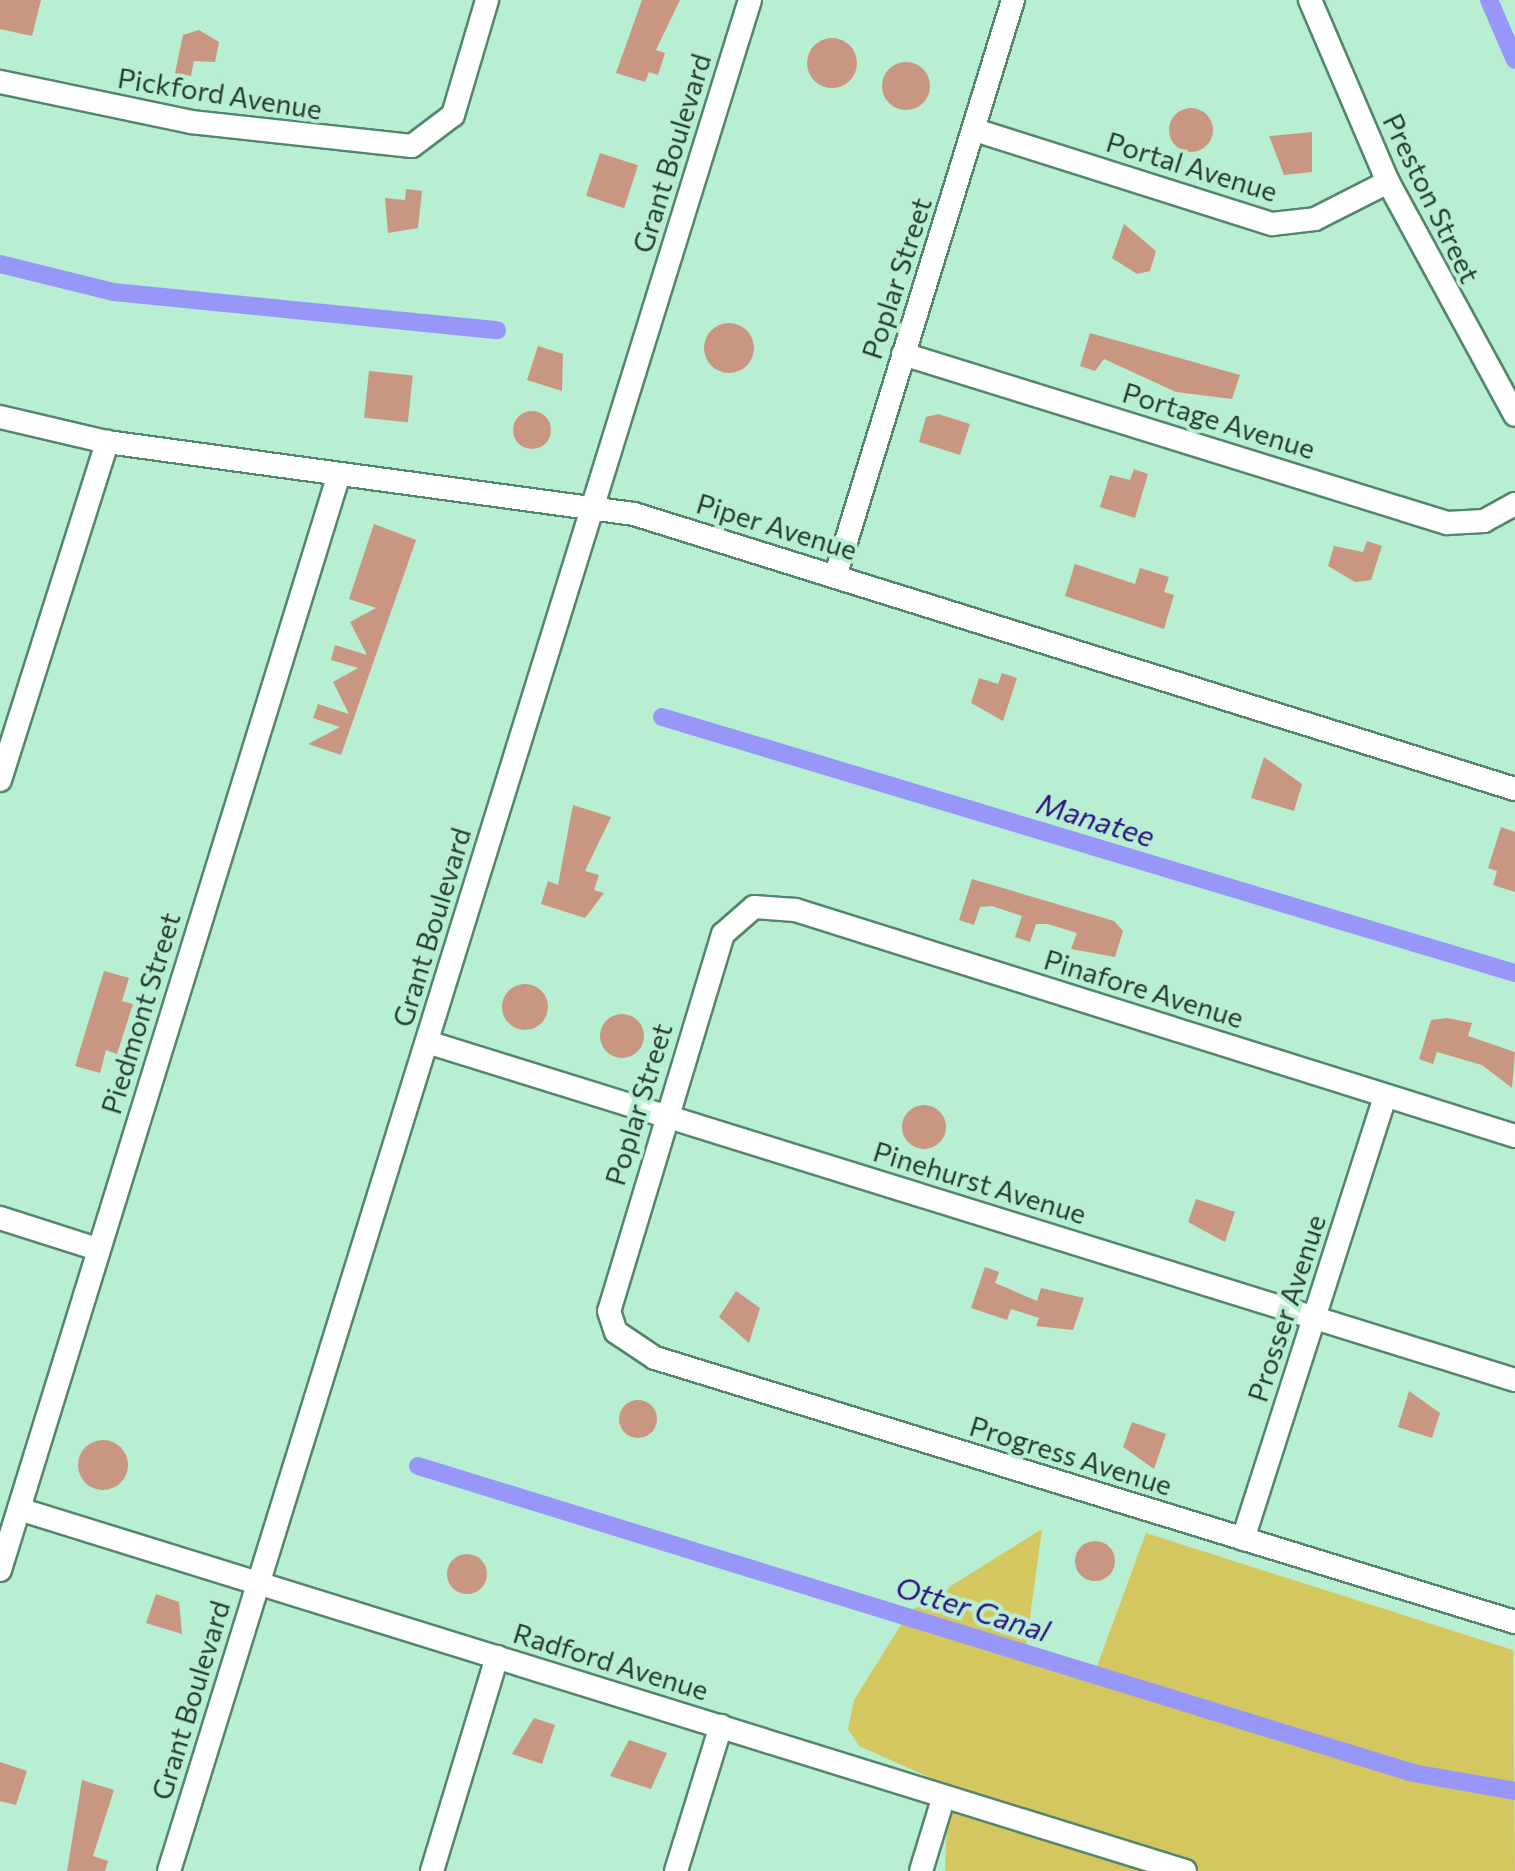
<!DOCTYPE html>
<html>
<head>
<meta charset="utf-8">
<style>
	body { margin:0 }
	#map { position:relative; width:1515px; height:1871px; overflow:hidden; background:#b8eed2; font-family:Commissioner,sans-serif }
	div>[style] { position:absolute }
	.green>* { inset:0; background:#d4c760 }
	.canal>* { height:18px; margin:-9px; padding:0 9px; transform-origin:9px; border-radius:9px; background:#9797fa }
	.building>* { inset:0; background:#c99682; transform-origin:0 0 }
	.round { border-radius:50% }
	.roads { filter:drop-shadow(2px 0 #53866d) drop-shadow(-2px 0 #53866d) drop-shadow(0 2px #53866d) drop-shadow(0 -2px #53866d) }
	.minor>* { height:22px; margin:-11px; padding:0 11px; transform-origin:11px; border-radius:11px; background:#fff }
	span { translate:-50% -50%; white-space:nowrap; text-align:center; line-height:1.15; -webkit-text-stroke:8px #b8eed2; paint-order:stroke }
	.street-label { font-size:28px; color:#273d32 }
	.water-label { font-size:30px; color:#2f1286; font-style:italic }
</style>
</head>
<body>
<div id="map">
	<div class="green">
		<div style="clip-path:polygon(1042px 1529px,1026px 1646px,1096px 1669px,1146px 1533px,1513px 1650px,1515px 1871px,945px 1871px,948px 1800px,933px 1779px,859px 1746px,848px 1729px,854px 1700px,909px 1612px)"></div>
	</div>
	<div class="canal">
		<div style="left:1489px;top:0;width:65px;rotate:66.6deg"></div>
		<div style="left:0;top:264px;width:117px;rotate:13.8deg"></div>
		<div style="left:114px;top:292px;width:385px;rotate:5.7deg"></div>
		<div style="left:662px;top:717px;width:891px;rotate:16.71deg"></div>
		<div style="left:418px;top:1466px;width:1041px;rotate:17.15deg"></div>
		<div style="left:1413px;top:1773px;width:104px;rotate:10deg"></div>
	</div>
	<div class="building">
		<div style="clip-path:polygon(0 0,41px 0,32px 36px,0 29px)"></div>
		<div style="clip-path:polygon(642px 0,680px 0,656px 50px,665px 53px,658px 75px,649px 72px,645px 82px,616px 73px)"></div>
		<div style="clip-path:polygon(199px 30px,219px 42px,215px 62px,194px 61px,191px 76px,175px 73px,183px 35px)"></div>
		<div class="round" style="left:807px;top:38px;width:50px;height:50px"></div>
		<div class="round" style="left:882px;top:62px;width:48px;height:48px"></div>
		<div class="round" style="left:1169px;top:108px;width:44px;height:44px"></div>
		<div style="clip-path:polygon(1312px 132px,1312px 172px,1284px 175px,1269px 136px)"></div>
		<div style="left:600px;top:153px;width:40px;height:45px;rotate:18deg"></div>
		<div style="clip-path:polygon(406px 189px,422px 191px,418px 228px,388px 233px,385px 198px,405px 200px)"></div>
		<div style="clip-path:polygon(1124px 224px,1156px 251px,1150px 271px,1137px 274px,1112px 258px)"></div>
		<div class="round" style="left:704px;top:323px;width:50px;height:50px"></div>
		<div style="clip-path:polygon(1090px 333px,1240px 375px,1232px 399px,1176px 392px,1104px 359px,1095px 371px,1080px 366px)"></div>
		<div style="clip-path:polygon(538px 346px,563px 354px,562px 391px,527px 380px)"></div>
		<div style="left:369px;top:371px;width:44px;height:47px;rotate:6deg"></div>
		<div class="round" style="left:513px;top:411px;width:38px;height:38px"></div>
		<div style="clip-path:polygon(938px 414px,970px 424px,960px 455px,919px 442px,926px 417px)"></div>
		<div style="clip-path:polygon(1134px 469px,1148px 474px,1135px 518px,1100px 507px,1110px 475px,1130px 480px)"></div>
		<div style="clip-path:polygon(374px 524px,416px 540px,341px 755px,308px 744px,340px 727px,313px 718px,318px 704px,349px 714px,333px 682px,358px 668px,331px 660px,335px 645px,367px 655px,350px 622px,376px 608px,349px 599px)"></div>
		<div style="clip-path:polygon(1367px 541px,1382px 546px,1371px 580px,1355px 582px,1328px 566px,1334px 546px,1363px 552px)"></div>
		<div style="clip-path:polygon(1075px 564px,1135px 584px,1140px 568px,1169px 577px,1164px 592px,1174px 595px,1164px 629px,1065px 596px)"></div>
		<div style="clip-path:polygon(1002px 673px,1017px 678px,1003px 721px,971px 703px,979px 678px,998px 684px)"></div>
		<div style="clip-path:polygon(1264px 757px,1302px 784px,1294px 811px,1251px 798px)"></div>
		<div style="clip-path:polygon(573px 805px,611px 817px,585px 871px,599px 875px,594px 890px,604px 893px,585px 918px,541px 904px,548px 881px,558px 885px)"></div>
		<div style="clip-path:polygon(1501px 827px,1515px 832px,1515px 892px,1493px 885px,1497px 871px,1488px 868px)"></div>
		<div style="clip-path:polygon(972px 879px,1114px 921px,1123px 931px,1115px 957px,1071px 949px,1077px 933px,1048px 924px,1036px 924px,1030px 942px,1015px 937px,1022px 916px,992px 906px,980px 907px,974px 925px,959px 920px)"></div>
		<div style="clip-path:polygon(104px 971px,129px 978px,122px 1001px,133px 1004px,117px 1054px,106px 1050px,100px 1073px,75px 1066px)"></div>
		<div class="round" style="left:502px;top:984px;width:46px;height:46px"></div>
		<div class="round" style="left:600px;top:1014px;width:44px;height:44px"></div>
		<div style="clip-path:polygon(1447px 1018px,1472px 1023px,1468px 1036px,1515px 1052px,1512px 1088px,1482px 1065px,1437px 1052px,1433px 1064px,1419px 1059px,1431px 1020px)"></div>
		<div class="round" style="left:902px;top:1105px;width:44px;height:44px"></div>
		<div style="clip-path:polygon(1196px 1199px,1235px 1212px,1225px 1242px,1188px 1222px)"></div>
		<div style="clip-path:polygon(985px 1267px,999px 1272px,995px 1283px,1037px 1301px,1041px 1288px,1084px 1298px,1073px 1330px,1036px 1326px,1039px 1318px,1011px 1309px,1007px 1320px,971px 1308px)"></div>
		<div style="clip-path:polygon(736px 1291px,760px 1308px,749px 1343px,719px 1317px)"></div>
		<div style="clip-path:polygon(1409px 1391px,1440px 1413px,1432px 1438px,1398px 1427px)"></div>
		<div class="round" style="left:619px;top:1400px;width:38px;height:38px"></div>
		<div style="clip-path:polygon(1132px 1422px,1166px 1434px,1154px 1469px,1123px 1447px)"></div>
		<div class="round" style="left:78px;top:1440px;width:50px;height:50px"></div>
		<div class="round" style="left:1075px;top:1541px;width:40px;height:40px"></div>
		<div class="round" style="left:447px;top:1554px;width:40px;height:40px"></div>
		<div style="clip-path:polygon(156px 1594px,179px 1602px,182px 1634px,146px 1623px)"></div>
		<div style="clip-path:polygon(534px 1718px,555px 1725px,542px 1764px,512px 1754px)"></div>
		<div style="clip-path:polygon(629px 1740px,667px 1753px,651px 1789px,610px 1776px)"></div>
		<div style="clip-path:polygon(0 1762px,27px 1771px,16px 1805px,0 1801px)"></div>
		<div style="clip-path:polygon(82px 1780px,114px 1790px,93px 1856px,108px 1861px,105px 1871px,67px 1871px)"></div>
	</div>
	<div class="roads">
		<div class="minor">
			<div style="left:1310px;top:0;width:198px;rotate:66.8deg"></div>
			<div style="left:1388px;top:182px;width:265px;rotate:61.4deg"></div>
			<div style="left:0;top:82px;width:195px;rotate:11.8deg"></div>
			<div style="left:191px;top:122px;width:222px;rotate:6.2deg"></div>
			<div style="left:412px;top:146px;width:51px;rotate:-37.1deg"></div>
			<div style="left:453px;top:115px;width:120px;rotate:-73.5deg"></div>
			<div style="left:975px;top:130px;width:312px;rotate:17.6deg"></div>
			<div style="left:1272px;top:224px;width:43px;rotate:-6.6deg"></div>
			<div style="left:1315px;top:219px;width:82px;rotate:-26.9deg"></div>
			<div style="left:903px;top:354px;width:570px;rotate:17.26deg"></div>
			<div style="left:1447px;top:523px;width:37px;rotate:-3deg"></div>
			<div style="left:1484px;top:521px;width:35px;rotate:-29deg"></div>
			<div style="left:0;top:417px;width:110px;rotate:13.2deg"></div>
			<div style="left:107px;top:442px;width:532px;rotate:7.78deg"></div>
			<div style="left:634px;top:514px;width:923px;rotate:17.34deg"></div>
			<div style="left:836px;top:574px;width:601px;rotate:-72.86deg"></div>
			<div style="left:0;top:780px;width:355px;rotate:-72.4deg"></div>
			<div style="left:427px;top:1042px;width:1139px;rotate:17.26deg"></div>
			<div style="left:1515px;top:1136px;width:755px;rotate:-162.57deg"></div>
			<div style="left:795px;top:910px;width:41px;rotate:-175.8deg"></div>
			<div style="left:754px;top:907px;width:41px;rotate:138.9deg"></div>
			<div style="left:723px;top:934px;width:394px;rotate:106.8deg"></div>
			<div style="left:609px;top:1311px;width:22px;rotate:72deg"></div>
			<div style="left:616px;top:1332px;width:47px;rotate:33.7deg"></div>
			<div style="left:655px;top:1358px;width:900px;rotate:17.07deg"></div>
			<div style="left:0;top:1218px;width:102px;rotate:17.7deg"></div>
			<div style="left:19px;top:1509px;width:1221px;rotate:17.25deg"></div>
			<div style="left:1243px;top:1539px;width:465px;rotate:-72.2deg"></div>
			<div style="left:0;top:1570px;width:1147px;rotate:-72.81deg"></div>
			<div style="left:169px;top:1871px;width:1959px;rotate:-72.75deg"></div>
			<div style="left:432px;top:1871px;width:224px;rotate:-73.1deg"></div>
			<div style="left:676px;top:1871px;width:152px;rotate:-72.8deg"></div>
			<div style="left:921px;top:1871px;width:78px;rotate:-73deg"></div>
		</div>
	</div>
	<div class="street-label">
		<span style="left:220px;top:93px;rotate:9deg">Pickford Avenue</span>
		<span style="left:671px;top:153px;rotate:-73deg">Grant Boulevard</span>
		<span style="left:1192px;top:166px;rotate:17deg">Portal Avenue</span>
		<span style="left:1432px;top:198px;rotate:64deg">Preston Street</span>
		<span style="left:896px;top:278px;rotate:-72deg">Poplar Street</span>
		<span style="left:1219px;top:420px;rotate:17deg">Portage Avenue</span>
		<span style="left:777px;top:526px;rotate:17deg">Piper Avenue</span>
		<span style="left:431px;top:927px;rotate:-73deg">Grant Boulevard</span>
		<span style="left:1144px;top:988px;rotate:17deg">Pinafore Avenue</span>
		<span style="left:140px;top:1013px;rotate:-73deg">Piedmont Street</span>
		<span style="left:638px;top:1104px;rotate:-73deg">Poplar Street</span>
		<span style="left:980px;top:1182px;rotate:17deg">Pinehurst Avenue</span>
		<span style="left:1286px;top:1308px;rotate:-72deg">Prosser Avenue</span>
		<span style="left:1071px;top:1455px;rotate:17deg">Progress Avenue</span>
		<span style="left:611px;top:1661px;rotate:17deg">Radford Avenue</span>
		<span style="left:190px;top:1700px;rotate:-73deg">Grant Boulevard</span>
	</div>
	<div class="water-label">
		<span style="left:1096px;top:819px;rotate:17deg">Manatee</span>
		<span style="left:973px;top:1608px;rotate:17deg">Otter Canal</span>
	</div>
</div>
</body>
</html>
